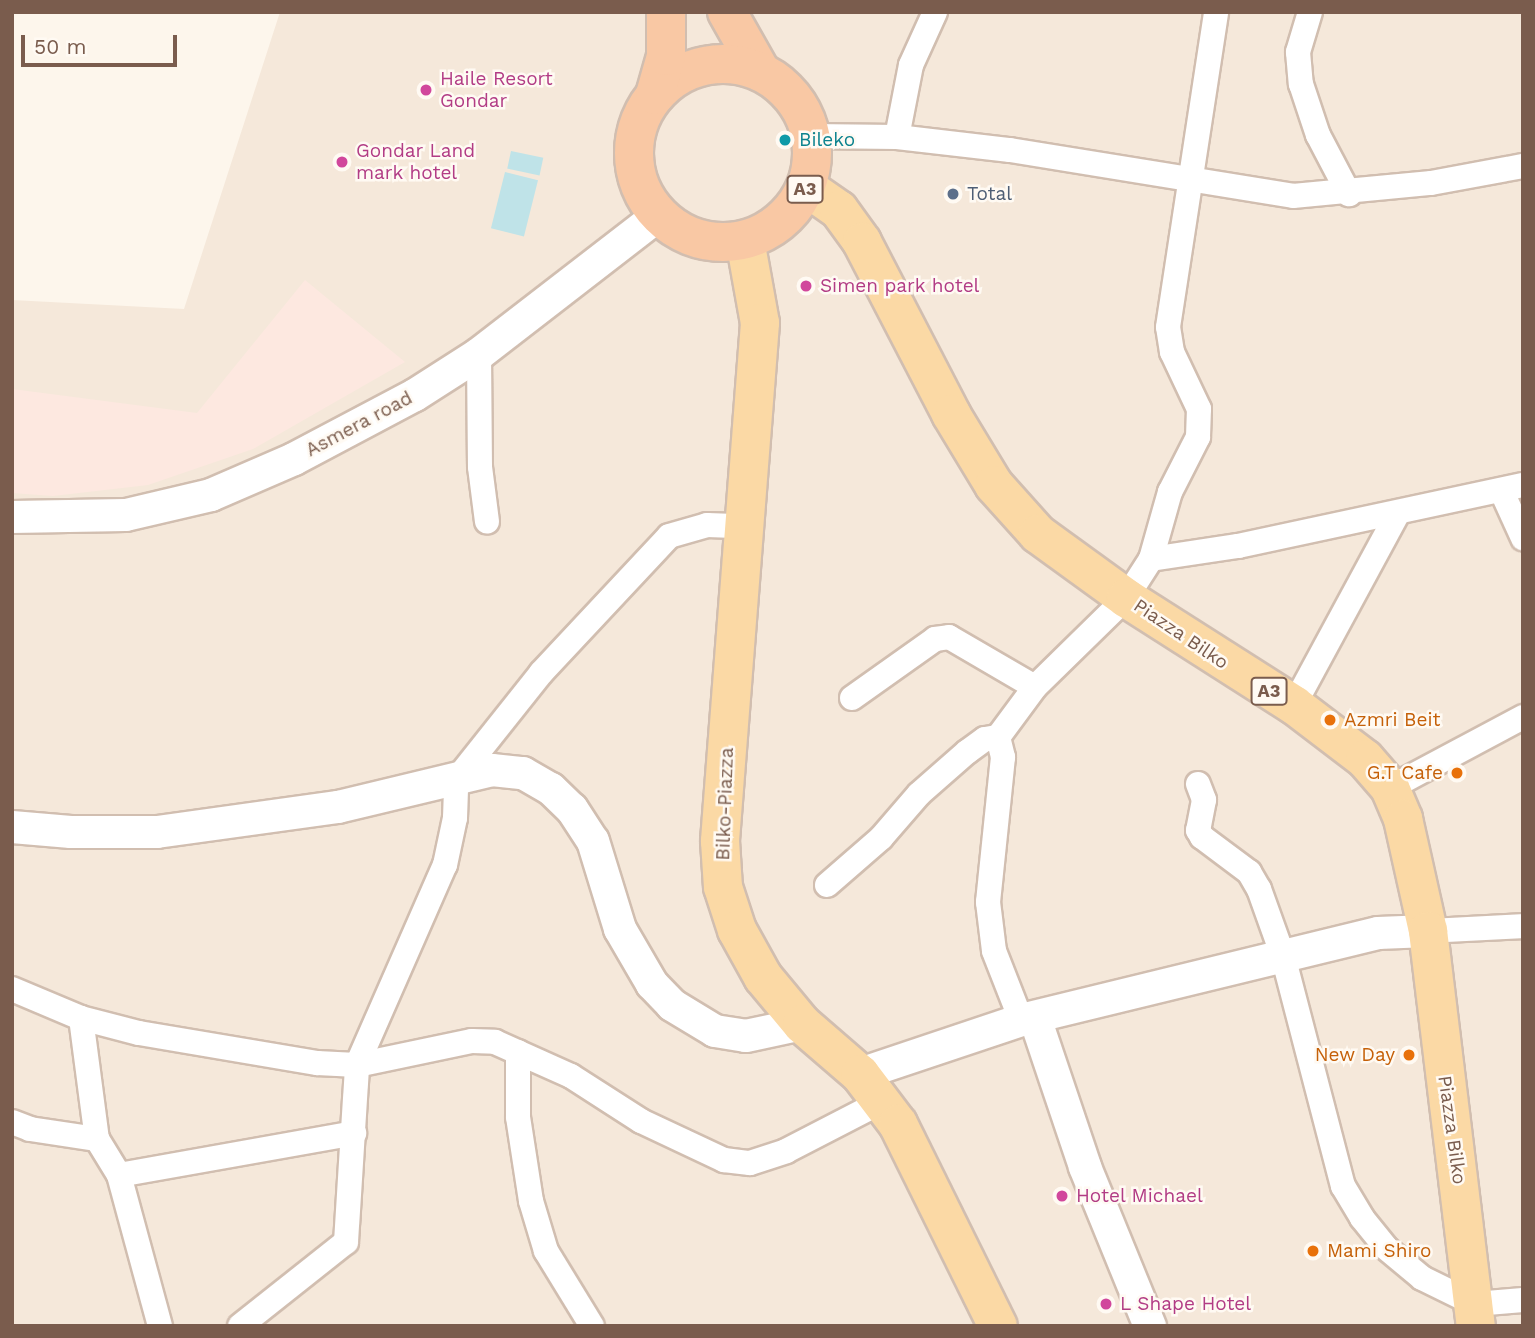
<!DOCTYPE html>
<html>
<head>
<meta charset="utf-8">
<style>
	body { margin:0 }
	#map { position:relative; width:1535px; height:1338px; overflow:hidden; background:#fdf6ec; font-family:"Work Sans",sans-serif }
	div>[style] { position:absolute }
	.residential>* { inset:0; background:#f5e8da }
	.commercial>* { inset:0; background:#fde8e0 }
	.water>* { inset:0; background:#bfe3e8; transform-origin:0 0 }
	.roads { filter:drop-shadow(2px 0 #d1beb0) drop-shadow(-2px 0 #d1beb0) drop-shadow(0 2px #d1beb0) drop-shadow(0 -2px #d1beb0) }
	.minor>* { height:24px; margin:-12px; padding:0 12px; transform-origin:12px; border-radius:12px; background:#fff }
	.tertiary>* { height:32px; margin:-16px; padding:0 16px; transform-origin:16px; border-radius:16px; background:#fff }
	.primary>* { height:38px; margin:-19px; padding:0 19px; transform-origin:19px; border-radius:19px; background:#fbd9a5 }
	.trunk>* { height:38px; margin:-19px; padding:0 19px; transform-origin:19px; border-radius:19px; background:#f9c8a4 }
	.trunk>.ring { margin:-19px; padding:0; box-sizing:content-box; background:none; border:38px solid #f9c8a4; border-radius:50% }
	.dots>* { width:19px; height:19px; translate:-50% -50%; box-sizing:border-box; border:4px solid #fffaf3; border-radius:50% }
	span { translate:-50% -50%; white-space:nowrap; text-align:center; line-height:1.15; -webkit-text-stroke:5px #fffaf3; paint-order:stroke }
	.shield-label span { padding:2px 5px; background:#fffaf3; border:2px solid; border-radius:5px; -webkit-text-stroke-width:0 }
	.shield-label { font-size:18px; color:#7a5c4d; font-weight:700 }
	.hotel-label { font-size:19px; color:#b23c85 }
	.left { translate:0 -50%; text-align:left }
	.culture-label { font-size:19px; color:#0d838f }
	.service-label { font-size:19px; color:#4e5e75 }
	.street-label { font-size:19px; color:#7a5c4d }
	.food-label { font-size:19px; color:#c56008 }
	.right { translate:-100% -50%; text-align:right }
	.frame { position:absolute; inset:0; border:14px solid #7a5c4d; pointer-events:none }
	.scale { position:absolute; left:21px; top:35px; width:156px; height:32px; box-sizing:border-box; border:4px solid #7a5c4d; border-top:0; padding-left:9px; font-size:21px; line-height:24px; white-space:nowrap; color:#7a5c4d; -webkit-text-stroke:5px #fffaf3; paint-order:stroke }
</style>
</head>
<body>
<div id="map">
	<div class="residential">
		<div style="clip-path:polygon(280px 12px,1523px 12px,1523px 1326px,12px 1326px,12px 300px,184px 309px)"></div>
	</div>
	<div class="commercial">
		<div style="clip-path:polygon(305px 280px,405px 362px,253px 449px,148px 485px,53px 496px,12px 493px,12px 389px,197px 413px)"></div>
	</div>
	<div class="water">
		<div style="left:511px;top:151px;width:33px;height:18px;rotate:12deg"></div>
		<div style="left:505px;top:172px;width:34px;height:58px;rotate:14deg"></div>
	</div>
	<div class="roads">
		<div class="minor">
			<div style="left:1310px;top:12px;width:42px;rotate:106.7deg"></div>
			<div style="left:1298px;top:52px;width:32px;rotate:85deg"></div>
			<div style="left:1301px;top:84px;width:54px;rotate:71.6deg"></div>
			<div style="left:1318px;top:135px;width:67px;rotate:62.3deg"></div>
			<div style="left:811px;top:136px;width:86px;rotate:0.7deg"></div>
			<div style="left:897px;top:137px;width:114px;rotate:6.6deg"></div>
			<div style="left:1010px;top:150px;width:287px;rotate:9.2deg"></div>
			<div style="left:1293px;top:196px;width:139px;rotate:-5.4deg"></div>
			<div style="left:1431px;top:183px;width:94px;rotate:-10.5deg"></div>
			<div style="left:897px;top:137px;width:73px;rotate:-79deg"></div>
			<div style="left:911px;top:65px;width:58px;rotate:-65.6deg"></div>
			<div style="left:479px;top:354px;width:113px;rotate:89.5deg"></div>
			<div style="left:480px;top:467px;width:55px;rotate:82.7deg"></div>
			<div style="left:1502px;top:492px;width:51px;rotate:65.5deg"></div>
			<div style="left:1151px;top:559px;width:88px;rotate:-8.5deg"></div>
			<div style="left:1238px;top:546px;width:291px;rotate:-12.1deg"></div>
			<div style="left:852px;top:698px;width:102px;rotate:-35.4deg"></div>
			<div style="left:935px;top:639px;width:14px;rotate:-8deg"></div>
			<div style="left:949px;top:637px;width:99px;rotate:30.2deg"></div>
			<div style="left:1294px;top:705px;width:218px;rotate:-61.6deg"></div>
			<div style="left:998px;top:737px;width:21px;rotate:76deg"></div>
			<div style="left:1003px;top:757px;width:146px;rotate:95.9deg"></div>
			<div style="left:988px;top:902px;width:49px;rotate:83deg"></div>
			<div style="left:994px;top:951px;width:74px;rotate:68.6deg"></div>
			<div style="left:1198px;top:784px;width:17px;rotate:69deg"></div>
			<div style="left:1204px;top:800px;width:31px;rotate:101deg"></div>
			<div style="left:1198px;top:830px;width:8px;rotate:60deg"></div>
			<div style="left:1202px;top:837px;width:59px;rotate:36.7deg"></div>
			<div style="left:1249px;top:872px;width:20px;rotate:60deg"></div>
			<div style="left:1259px;top:889px;width:71px;rotate:70.3deg"></div>
			<div style="left:1283px;top:956px;width:238px;rotate:75.4deg"></div>
			<div style="left:1343px;top:1186px;width:37px;rotate:59deg"></div>
			<div style="left:1362px;top:1218px;width:38px;rotate:51deg"></div>
			<div style="left:1386px;top:1248px;width:47px;rotate:39.8deg"></div>
			<div style="left:1422px;top:1278px;width:59px;rotate:26.1deg"></div>
			<div style="left:1475px;top:1304px;width:48px;rotate:-4.8deg"></div>
			<div style="left:1390px;top:788px;width:151px;rotate:-28.1deg"></div>
			<div style="left:827px;top:885px;width:72px;rotate:-41deg"></div>
			<div style="left:881px;top:838px;width:58px;rotate:-49.2deg"></div>
			<div style="left:919px;top:794px;width:64px;rotate:-41.2deg"></div>
			<div style="left:967px;top:752px;width:22px;rotate:-36deg"></div>
			<div style="left:985px;top:739px;width:13px;rotate:-9deg"></div>
			<div style="left:998px;top:737px;width:62px;rotate:-53.5deg"></div>
			<div style="left:1035px;top:687px;width:127px;rotate:-44.4deg"></div>
			<div style="left:1126px;top:598px;width:46px;rotate:-57.3deg"></div>
			<div style="left:1151px;top:559px;width:70px;rotate:-74.2deg"></div>
			<div style="left:1170px;top:492px;width:62px;rotate:-63deg"></div>
			<div style="left:1198px;top:437px;width:28px;rotate:-88deg"></div>
			<div style="left:1199px;top:409px;width:63px;rotate:-115.3deg"></div>
			<div style="left:1172px;top:352px;width:25px;rotate:-99deg"></div>
			<div style="left:1168px;top:327px;width:319px;rotate:-81.3deg"></div>
			<div style="left:1428px;top:931px;width:95px;rotate:-3deg"></div>
			<div style="left:12px;top:989px;width:75px;rotate:22.8deg"></div>
			<div style="left:81px;top:1018px;width:60px;rotate:14.5deg"></div>
			<div style="left:139px;top:1033px;width:181px;rotate:9.6deg"></div>
			<div style="left:317px;top:1063px;width:40px;rotate:2.9deg"></div>
			<div style="left:357px;top:1065px;width:117px;rotate:-11.8deg"></div>
			<div style="left:472px;top:1041px;width:23px;rotate:2deg"></div>
			<div style="left:495px;top:1042px;width:83px;rotate:24.1deg"></div>
			<div style="left:571px;top:1076px;width:83px;rotate:32.7deg"></div>
			<div style="left:641px;top:1121px;width:92px;rotate:25.2deg"></div>
			<div style="left:724px;top:1160px;width:26px;rotate:7deg"></div>
			<div style="left:750px;top:1163px;width:38px;rotate:-18deg"></div>
			<div style="left:786px;top:1151px;width:109px;rotate:-27.3deg"></div>
			<div style="left:81px;top:1018px;width:122px;rotate:82.5deg"></div>
			<div style="left:97px;top:1139px;width:42px;rotate:58.6deg"></div>
			<div style="left:119px;top:1175px;width:156px;rotate:74.8deg"></div>
			<div style="left:518px;top:1052px;width:65px;rotate:90deg"></div>
			<div style="left:518px;top:1117px;width:85px;rotate:81.2deg"></div>
			<div style="left:531px;top:1201px;width:52px;rotate:73.3deg"></div>
			<div style="left:546px;top:1251px;width:88px;rotate:58.5deg"></div>
			<div style="left:12px;top:1122px;width:19px;rotate:21deg"></div>
			<div style="left:30px;top:1129px;width:68px;rotate:8.5deg"></div>
			<div style="left:119px;top:1175px;width:239px;rotate:-10.1deg"></div>
			<div style="left:240px;top:1326px;width:135px;rotate:-38.4deg"></div>
			<div style="left:346px;top:1242px;width:177px;rotate:-86.4deg"></div>
			<div style="left:357px;top:1065px;width:219px;rotate:-66.3deg"></div>
			<div style="left:445px;top:865px;width:48px;rotate:-78deg"></div>
			<div style="left:455px;top:818px;width:38px;rotate:-88deg"></div>
			<div style="left:456px;top:780px;width:137px;rotate:-51.5deg"></div>
			<div style="left:541px;top:673px;width:187px;rotate:-46.9deg"></div>
			<div style="left:669px;top:536px;width:40px;rotate:-16deg"></div>
			<div style="left:707px;top:525px;width:35px;rotate:2deg"></div>
		</div>
		<div class="tertiary">
			<div style="left:12px;top:517px;width:114px;rotate:-1deg"></div>
			<div style="left:126px;top:515px;width:87px;rotate:-13.2deg"></div>
			<div style="left:211px;top:495px;width:90px;rotate:-23.4deg"></div>
			<div style="left:294px;top:459px;width:137px;rotate:-27.9deg"></div>
			<div style="left:415px;top:395px;width:76px;rotate:-32.6deg"></div>
			<div style="left:479px;top:354px;width:227px;rotate:-37.7deg"></div>
			<div style="left:12px;top:827px;width:59px;rotate:4.8deg"></div>
			<div style="left:71px;top:832px;width:86px"></div>
			<div style="left:157px;top:832px;width:183px;rotate:-7.9deg"></div>
			<div style="left:338px;top:807px;width:158px;rotate:-13.5deg"></div>
			<div style="left:492px;top:770px;width:31px;rotate:6deg"></div>
			<div style="left:523px;top:773px;width:32px;rotate:30deg"></div>
			<div style="left:551px;top:789px;width:29px;rotate:44deg"></div>
			<div style="left:572px;top:809px;width:38px;rotate:57deg"></div>
			<div style="left:593px;top:841px;width:92px;rotate:72.9deg"></div>
			<div style="left:620px;top:929px;width:64px;rotate:59.8deg"></div>
			<div style="left:652px;top:984px;width:29px;rotate:46deg"></div>
			<div style="left:672px;top:1005px;width:50px;rotate:31.2deg"></div>
			<div style="left:715px;top:1031px;width:31px;rotate:9deg"></div>
			<div style="left:746px;top:1036px;width:57px;rotate:-12.1deg"></div>
			<div style="left:1035px;top:1018px;width:157px;rotate:71.4deg"></div>
			<div style="left:1085px;top:1167px;width:172px;rotate:67.8deg"></div>
			<div style="left:860px;top:1074px;width:170px;rotate:-18.5deg"></div>
			<div style="left:1021px;top:1020px;width:367px;rotate:-13.7deg"></div>
			<div style="left:1378px;top:933px;width:50px;rotate:-2.3deg"></div>
		</div>
		<div class="primary">
			<div style="left:806px;top:187px;width:40px;rotate:34.9deg"></div>
			<div style="left:839px;top:210px;width:39px;rotate:54deg"></div>
			<div style="left:862px;top:242px;width:194px;rotate:62.6deg"></div>
			<div style="left:951px;top:414px;width:83px;rotate:58.8deg"></div>
			<div style="left:994px;top:485px;width:66px;rotate:48.1deg"></div>
			<div style="left:1038px;top:534px;width:109px;rotate:36deg"></div>
			<div style="left:1126px;top:598px;width:199px;rotate:32.5deg"></div>
			<div style="left:1294px;top:705px;width:89px;rotate:37.3deg"></div>
			<div style="left:1365px;top:759px;width:38px;rotate:49deg"></div>
			<div style="left:1390px;top:788px;width:34px;rotate:67deg"></div>
			<div style="left:1403px;top:819px;width:115px;rotate:77.4deg"></div>
			<div style="left:1428px;top:931px;width:398px;rotate:83.1deg"></div>
			<div style="left:745px;top:240px;width:84px;rotate:79.8deg"></div>
			<div style="left:760px;top:323px;width:520px;rotate:94.42deg"></div>
			<div style="left:720px;top:841px;width:46px;rotate:86.3deg"></div>
			<div style="left:723px;top:887px;width:45px;rotate:72deg"></div>
			<div style="left:737px;top:930px;width:54px;rotate:61deg"></div>
			<div style="left:763px;top:977px;width:61px;rotate:50.3deg"></div>
			<div style="left:802px;top:1024px;width:77px;rotate:40.8deg"></div>
			<div style="left:860px;top:1074px;width:63px;rotate:52.8deg"></div>
			<div style="left:898px;top:1124px;width:225px;rotate:63.7deg"></div>
		</div>
		<div class="trunk">
			<div style="left:727px;top:12px;width:69px;rotate:60.5deg"></div>
			<div class="ring" style="left:634px;top:64px;width:140px;height:140px"></div>
			<div style="left:655px;top:95px;width:41px;rotate:-74.2deg"></div>
			<div style="left:666px;top:56px;width:44px;rotate:-90deg"></div>
		</div>
	</div>
	<div class="dots">
		<div style="left:426px;top:90px;background:#d1479c"></div>
		<div style="left:785px;top:140px;background:#0f9aa8"></div>
		<div style="left:342px;top:162px;background:#d1479c"></div>
		<div style="left:953px;top:194px;background:#5c6f8a"></div>
		<div style="left:806px;top:286px;background:#d1479c"></div>
		<div style="left:1330px;top:720px;background:#e8710a"></div>
		<div style="left:1457px;top:773px;background:#e8710a"></div>
		<div style="left:1409px;top:1055px;background:#e8710a"></div>
		<div style="left:1062px;top:1196px;background:#d1479c"></div>
		<div style="left:1313px;top:1251px;background:#e8710a"></div>
		<div style="left:1106px;top:1304px;background:#d1479c"></div>
	</div>
	<div class="shield-label">
		<span style="left:805px;top:189px">A3</span>
		<span style="left:1269px;top:691px">A3</span>
	</div>
	<div class="hotel-label">
		<span class="left" style="left:440px;top:90px">Haile Resort<br>Gondar</span>
		<span class="left" style="left:356px;top:162px">Gondar Land<br>mark hotel</span>
		<span class="left" style="left:820px;top:286px">Simen park hotel</span>
		<span class="left" style="left:1076px;top:1196px">Hotel Michael</span>
		<span class="left" style="left:1120px;top:1304px">L Shape Hotel</span>
	</div>
	<div class="culture-label">
		<span class="left" style="left:799px;top:140px">Bileko</span>
	</div>
	<div class="service-label">
		<span class="left" style="left:967px;top:194px">Total</span>
	</div>
	<div class="street-label">
		<span style="left:359px;top:424px;rotate:-28deg">Asmera road</span>
		<span style="left:1181px;top:634px;rotate:34deg">Piazza Bilko</span>
		<span style="left:725px;top:804px;rotate:-88deg">Bilko-Piazza</span>
		<span style="left:1452px;top:1130px;rotate:82deg">Piazza Bilko</span>
	</div>
	<div class="food-label">
		<span class="left" style="left:1344px;top:720px">Azmri Beit</span>
		<span class="right" style="left:1443px;top:773px">G.T Cafe</span>
		<span class="right" style="left:1395px;top:1055px">New Day</span>
		<span class="left" style="left:1327px;top:1251px">Mami Shiro</span>
	</div>
	<div class="frame"></div>
	<div class="scale">50 m</div>
</div>
</body>
</html>
